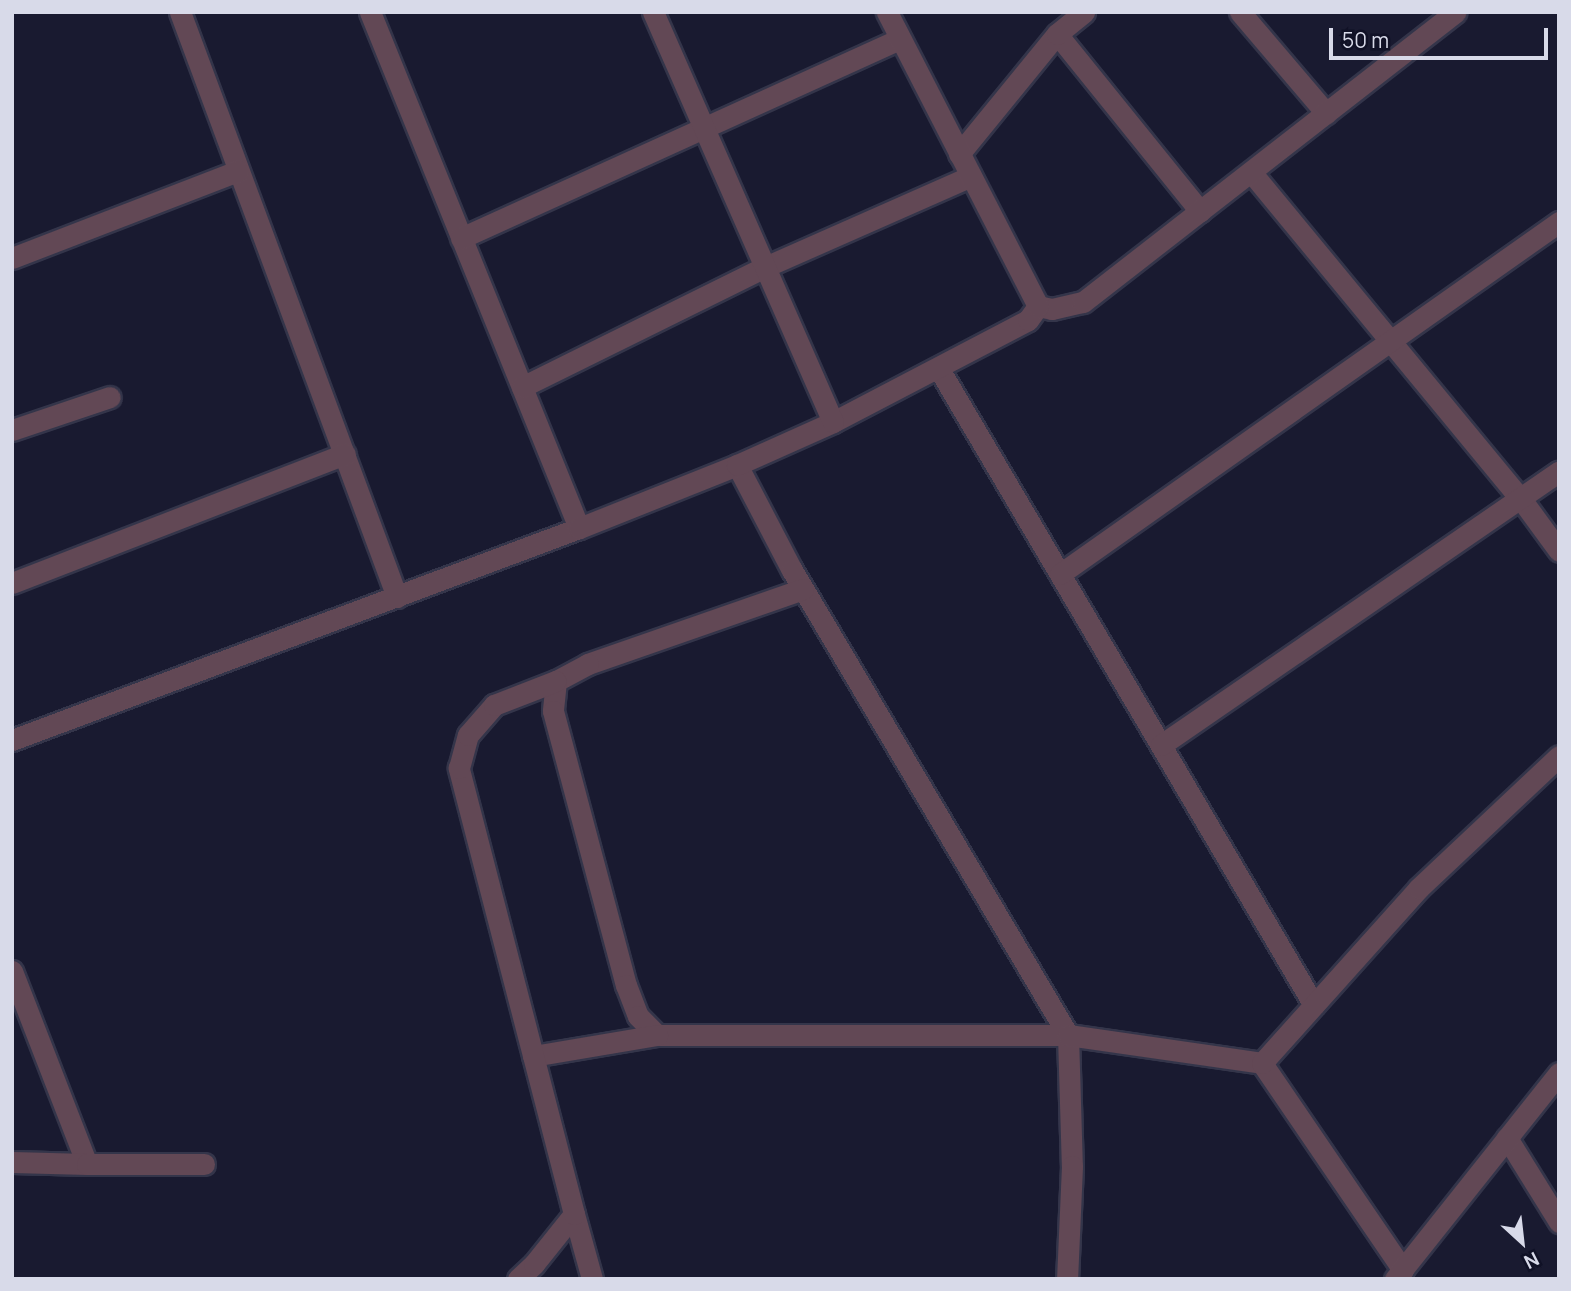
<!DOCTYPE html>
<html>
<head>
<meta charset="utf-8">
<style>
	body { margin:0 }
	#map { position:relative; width:1571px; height:1291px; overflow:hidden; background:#191a30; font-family:Manrope,sans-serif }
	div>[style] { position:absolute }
	.roads { filter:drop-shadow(2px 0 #34354a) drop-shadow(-2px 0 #34354a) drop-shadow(0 2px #34354a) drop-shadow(0 -2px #34354a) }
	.minor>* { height:21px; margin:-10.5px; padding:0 10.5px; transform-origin:10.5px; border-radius:10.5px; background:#624855 }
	span { translate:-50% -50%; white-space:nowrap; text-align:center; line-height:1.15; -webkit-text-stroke:5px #101126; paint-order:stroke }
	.frame { position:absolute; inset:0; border:14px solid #d8dae9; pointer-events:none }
	.north { position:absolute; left:1487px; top:1207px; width:70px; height:70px; -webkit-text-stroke:5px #101126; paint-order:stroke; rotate:153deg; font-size:19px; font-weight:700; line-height:28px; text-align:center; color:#d8dae9 }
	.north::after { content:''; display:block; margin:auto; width:24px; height:32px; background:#d8dae9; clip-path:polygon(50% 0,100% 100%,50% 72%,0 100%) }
	.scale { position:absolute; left:1329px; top:28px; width:219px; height:32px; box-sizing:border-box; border:4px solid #d8dae9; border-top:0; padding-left:9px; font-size:21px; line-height:24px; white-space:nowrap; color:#d8dae9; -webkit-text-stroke:5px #101126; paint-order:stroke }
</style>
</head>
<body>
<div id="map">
	<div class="roads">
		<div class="minor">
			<div style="left:180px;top:12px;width:624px;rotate:69.65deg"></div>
			<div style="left:370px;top:12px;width:557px;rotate:67.95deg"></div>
			<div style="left:1240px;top:12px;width:133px;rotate:49.6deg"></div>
			<div style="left:1057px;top:34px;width:228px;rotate:51.1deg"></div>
			<div style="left:959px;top:154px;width:155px;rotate:-50.8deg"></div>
			<div style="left:1057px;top:34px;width:35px;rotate:-39deg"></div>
			<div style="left:1251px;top:172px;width:424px;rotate:50.5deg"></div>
			<div style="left:1521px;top:499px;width:64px;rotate:53.8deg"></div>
			<div style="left:461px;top:238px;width:482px;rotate:-24.4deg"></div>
			<div style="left:12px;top:258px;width:242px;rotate:-21.1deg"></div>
			<div style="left:1038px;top:306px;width:14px;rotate:12deg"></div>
			<div style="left:1052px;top:309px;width:32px;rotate:-13deg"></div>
			<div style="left:1083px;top:302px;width:472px;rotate:-37.9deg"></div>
			<div style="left:939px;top:369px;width:738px;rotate:59.48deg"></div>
			<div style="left:522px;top:387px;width:271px;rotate:-26.3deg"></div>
			<div style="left:765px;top:267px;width:225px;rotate:-23.8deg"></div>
			<div style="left:833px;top:422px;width:220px;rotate:-27.6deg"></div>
			<div style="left:1028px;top:320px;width:17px;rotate:-54deg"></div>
			<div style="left:1038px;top:306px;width:331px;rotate:-117.2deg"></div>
			<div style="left:12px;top:430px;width:103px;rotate:-18.6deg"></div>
			<div style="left:737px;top:465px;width:119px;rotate:62.4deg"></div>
			<div style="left:792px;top:570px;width:541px;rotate:59.31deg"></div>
			<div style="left:1068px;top:1035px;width:131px;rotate:88.3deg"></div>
			<div style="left:1072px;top:1166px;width:113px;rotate:92.5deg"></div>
			<div style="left:1060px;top:574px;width:611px;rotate:-35.2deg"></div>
			<div style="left:12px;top:583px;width:357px;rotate:-21.2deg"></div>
			<div style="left:803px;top:589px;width:228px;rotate:160.8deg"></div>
			<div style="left:588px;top:664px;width:36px;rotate:152deg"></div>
			<div style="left:556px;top:681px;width:30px;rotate:96deg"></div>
			<div style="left:553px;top:711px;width:284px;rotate:75.1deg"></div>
			<div style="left:626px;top:985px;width:33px;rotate:69deg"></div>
			<div style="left:638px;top:1016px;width:27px;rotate:45deg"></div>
			<div style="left:657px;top:1035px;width:411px"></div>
			<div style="left:1068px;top:1035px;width:196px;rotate:8.2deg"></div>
			<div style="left:12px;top:740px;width:605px;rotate:-20.5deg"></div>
			<div style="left:579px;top:528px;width:170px;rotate:-21.7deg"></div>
			<div style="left:737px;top:465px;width:105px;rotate:-24.1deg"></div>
			<div style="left:833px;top:422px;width:448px;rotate:-113.7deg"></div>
			<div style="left:1161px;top:745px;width:483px;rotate:-34.5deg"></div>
			<div style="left:12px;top:971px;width:207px;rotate:68.8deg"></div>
			<div style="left:87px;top:1164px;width:75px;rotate:-178.5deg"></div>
			<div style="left:533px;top:1056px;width:126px;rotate:-9.6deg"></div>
			<div style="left:1507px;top:1138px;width:99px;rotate:58.2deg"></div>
			<div style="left:87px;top:1164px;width:117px"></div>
			<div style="left:574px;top:1214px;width:67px;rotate:74.5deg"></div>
			<div style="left:1403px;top:1270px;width:250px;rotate:-124.3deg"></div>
			<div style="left:1262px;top:1063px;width:235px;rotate:-48.1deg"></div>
			<div style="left:1419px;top:888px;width:192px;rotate:-43.3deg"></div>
			<div style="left:518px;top:1279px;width:22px;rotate:-43deg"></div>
			<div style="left:534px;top:1264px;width:64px;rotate:-51.3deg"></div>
			<div style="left:574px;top:1214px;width:461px;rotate:-104.5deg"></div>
			<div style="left:459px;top:768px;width:34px;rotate:-75deg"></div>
			<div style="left:468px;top:735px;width:40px;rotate:-49deg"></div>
			<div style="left:494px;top:705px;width:66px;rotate:-21.2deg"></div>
			<div style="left:1395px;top:1279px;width:263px;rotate:-51.5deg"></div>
		</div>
	</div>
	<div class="frame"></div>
	<div class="north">N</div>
	<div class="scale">50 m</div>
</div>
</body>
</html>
